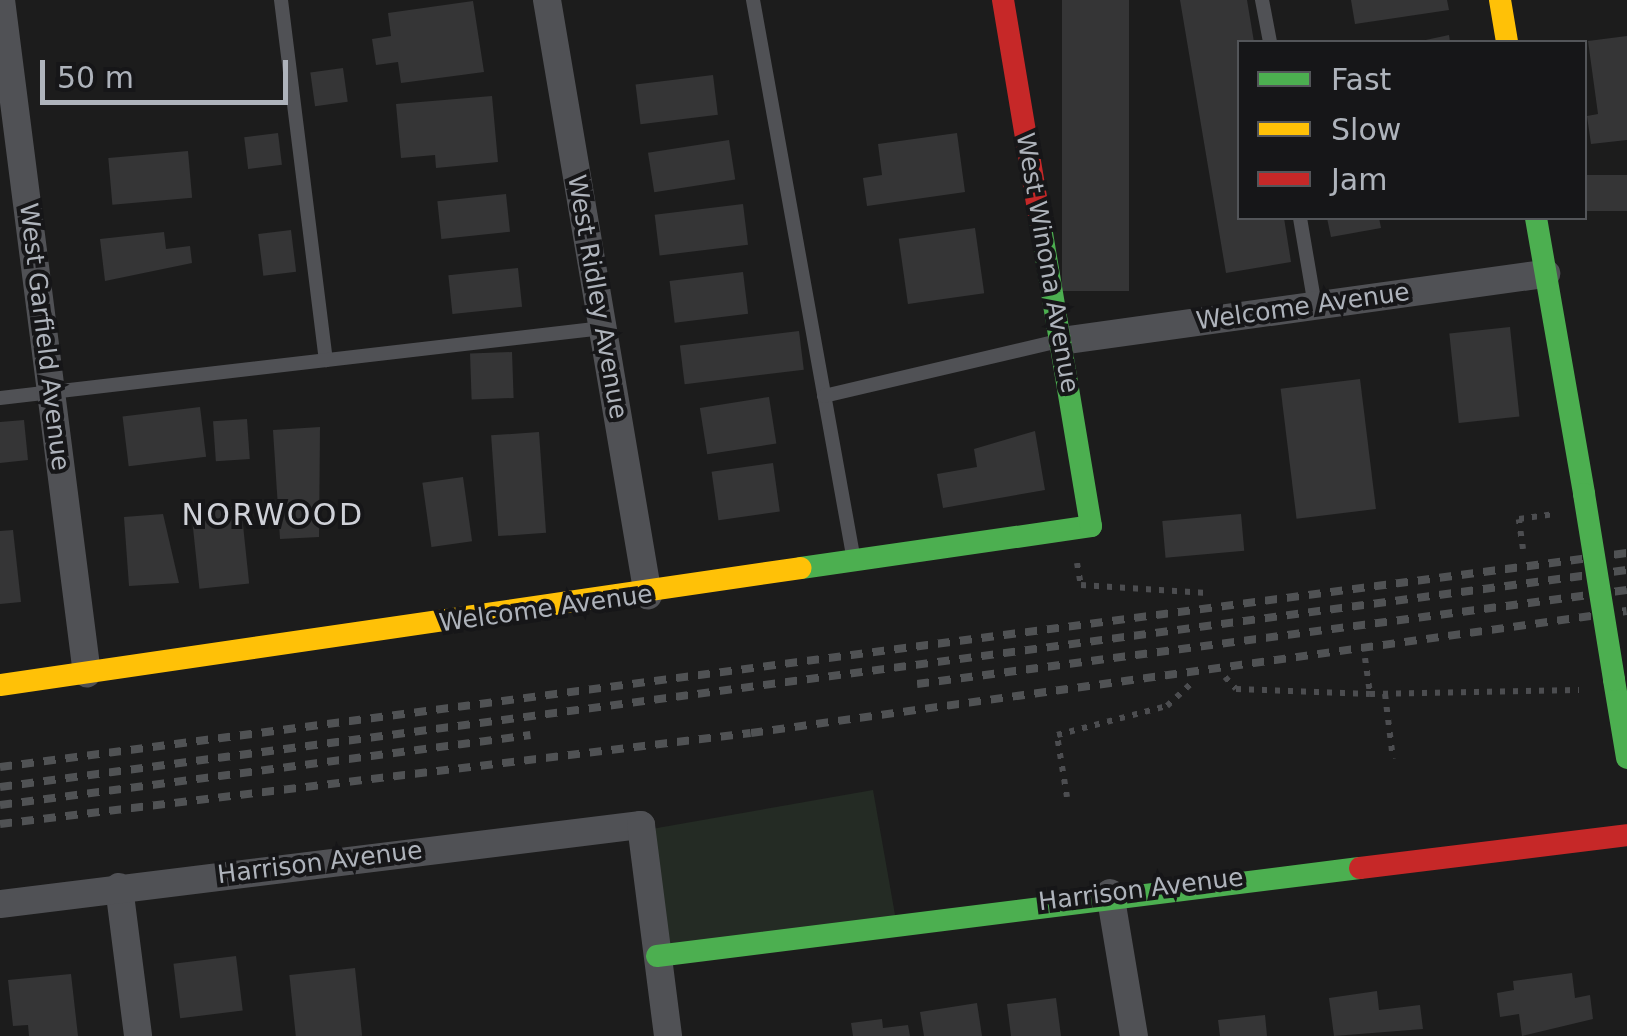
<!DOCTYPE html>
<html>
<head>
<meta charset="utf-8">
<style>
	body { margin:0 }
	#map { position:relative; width:1627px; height:1036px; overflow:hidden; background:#1c1c1c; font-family:"DejaVu Sans",sans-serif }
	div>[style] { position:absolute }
	.green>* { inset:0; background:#242b24; transform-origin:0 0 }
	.building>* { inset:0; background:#353536; transform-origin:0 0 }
	.path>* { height:6px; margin-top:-3px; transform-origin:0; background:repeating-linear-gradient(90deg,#4c4d50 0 5px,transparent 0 13px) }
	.lane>* { height:14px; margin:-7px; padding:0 7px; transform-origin:7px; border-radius:7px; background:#505155 }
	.street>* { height:28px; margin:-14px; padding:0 14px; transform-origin:14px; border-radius:14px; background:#505155 }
	.fast>* { height:22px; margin:-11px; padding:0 11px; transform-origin:11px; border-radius:11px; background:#4caf50 }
	.slow>* { height:22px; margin:-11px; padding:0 11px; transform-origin:11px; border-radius:11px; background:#ffc107 }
	.jam>* { height:22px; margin:-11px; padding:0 11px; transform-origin:11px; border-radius:11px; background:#c62828 }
	.rail>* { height:8px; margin-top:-4px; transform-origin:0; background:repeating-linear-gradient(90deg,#505254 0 12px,transparent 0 22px) }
	.fast-bridge>* { height:22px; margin:-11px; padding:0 11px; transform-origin:11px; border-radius:11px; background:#4caf50 }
	span { translate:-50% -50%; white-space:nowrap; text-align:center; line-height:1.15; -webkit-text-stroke:8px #161618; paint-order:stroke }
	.street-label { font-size:25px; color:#aeb3bb }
	.quarter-label { font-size:30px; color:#cfd1d8; letter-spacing:2.5px }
	.legend { position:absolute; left:1237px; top:40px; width:350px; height:180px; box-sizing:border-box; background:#161618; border:2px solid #535559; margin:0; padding:12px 18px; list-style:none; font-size:30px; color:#aeb3bb }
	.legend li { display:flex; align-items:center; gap:20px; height:50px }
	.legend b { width:50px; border:2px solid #535559 }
	.scale { position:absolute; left:40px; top:60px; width:248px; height:45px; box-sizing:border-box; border:5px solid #aeb3bb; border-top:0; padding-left:12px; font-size:30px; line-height:35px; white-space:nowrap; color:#aeb3bb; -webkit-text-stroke:8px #161618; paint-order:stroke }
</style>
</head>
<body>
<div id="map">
	<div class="green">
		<div style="left:873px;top:790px;width:135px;height:235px;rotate:80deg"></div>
	</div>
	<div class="building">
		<div style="left:1062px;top:0;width:67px;height:291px"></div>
		<div style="clip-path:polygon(1180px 0,1247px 0,1254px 42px,1240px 42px,1240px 218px,1284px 218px,1291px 262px,1226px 273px)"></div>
		<div style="clip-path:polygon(1351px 0,1447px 0,1449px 10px,1355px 24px)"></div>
		<div style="clip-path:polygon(473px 1px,484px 72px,401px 83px,398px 62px,376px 65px,372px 39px,391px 36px,388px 13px)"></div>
		<div style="clip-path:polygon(1449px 35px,1450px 42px,1421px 42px,1421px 41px)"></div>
		<div style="clip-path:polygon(1627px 36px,1627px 140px,1591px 144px,1587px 116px,1598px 114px,1588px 41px)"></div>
		<div style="left:343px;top:68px;width:34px;height:33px;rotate:82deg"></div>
		<div style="left:713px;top:75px;width:40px;height:78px;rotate:83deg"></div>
		<div style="clip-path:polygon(492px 96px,498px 162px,436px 168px,435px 155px,401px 158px,396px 104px)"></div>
		<div style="left:278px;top:133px;width:32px;height:34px;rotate:83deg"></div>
		<div style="clip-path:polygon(957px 133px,965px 192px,867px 206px,863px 178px,882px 175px,878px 144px)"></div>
		<div style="left:729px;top:140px;width:40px;height:82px;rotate:81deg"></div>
		<div style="left:188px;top:151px;width:47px;height:80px;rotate:85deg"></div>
		<div style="left:1627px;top:175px;width:36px;height:43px;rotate:90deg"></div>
		<div style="left:506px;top:194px;width:38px;height:69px;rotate:84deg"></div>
		<div style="left:743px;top:204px;width:41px;height:89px;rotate:83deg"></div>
		<div style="clip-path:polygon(1327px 218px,1379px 218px,1381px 228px,1331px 237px)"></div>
		<div style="left:975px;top:228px;width:66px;height:77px;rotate:82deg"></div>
		<div style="left:291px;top:230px;width:42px;height:33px;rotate:83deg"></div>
		<div style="clip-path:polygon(164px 232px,166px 249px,190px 246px,192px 263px,105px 281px,100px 239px)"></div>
		<div style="left:518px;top:268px;width:39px;height:70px;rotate:84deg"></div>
		<div style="left:743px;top:272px;width:42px;height:74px;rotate:83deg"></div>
		<div style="left:1510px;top:327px;width:90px;height:61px;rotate:84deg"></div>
		<div style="left:799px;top:331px;width:39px;height:120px;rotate:83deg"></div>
		<div style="left:512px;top:352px;width:46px;height:42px;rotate:88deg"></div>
		<div style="left:1360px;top:379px;width:131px;height:80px;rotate:83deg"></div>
		<div style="left:769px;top:397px;width:47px;height:70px;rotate:81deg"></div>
		<div style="left:200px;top:407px;width:50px;height:78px;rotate:83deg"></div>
		<div style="left:247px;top:419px;width:40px;height:34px;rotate:86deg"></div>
		<div style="clip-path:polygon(24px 420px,28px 460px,0 463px,0 422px)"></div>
		<div style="clip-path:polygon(320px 427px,319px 537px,280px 539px,273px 430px)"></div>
		<div style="clip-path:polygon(1035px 431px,1045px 490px,943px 508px,937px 474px,977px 467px,974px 449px)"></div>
		<div style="left:539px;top:432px;width:101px;height:48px;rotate:86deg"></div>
		<div style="left:773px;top:463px;width:49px;height:62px;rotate:82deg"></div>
		<div style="left:463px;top:477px;width:65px;height:41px;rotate:82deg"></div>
		<div style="left:241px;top:506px;width:78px;height:50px;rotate:84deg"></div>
		<div style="clip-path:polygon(163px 514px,179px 583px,129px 586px,124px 517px)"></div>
		<div style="left:1241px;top:514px;width:37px;height:79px;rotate:85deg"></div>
		<div style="clip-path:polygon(13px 530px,21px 602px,0 604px,0 531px)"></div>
		<div style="left:236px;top:956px;width:55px;height:63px;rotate:83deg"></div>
		<div style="left:355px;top:968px;width:68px;height:66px;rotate:84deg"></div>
		<div style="clip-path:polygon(1572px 973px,1575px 998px,1590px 995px,1593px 1019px,1522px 1036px,1519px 1014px,1500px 1017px,1497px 993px,1514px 990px,1513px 981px)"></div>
		<div style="clip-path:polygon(71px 974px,78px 1036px,29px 1036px,28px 1025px,13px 1026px,8px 980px)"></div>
		<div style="clip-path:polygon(1377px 991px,1379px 1010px,1420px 1005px,1423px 1029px,1334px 1036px,1329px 998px)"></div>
		<div style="clip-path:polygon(1056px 998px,1061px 1036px,1011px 1036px,1007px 1004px)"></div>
		<div style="clip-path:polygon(977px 1003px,982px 1036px,924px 1036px,920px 1012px)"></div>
		<div style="clip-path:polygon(1265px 1015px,1267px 1036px,1220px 1036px,1218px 1020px)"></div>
		<div style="clip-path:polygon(882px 1019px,883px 1028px,908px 1025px,910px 1036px,853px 1036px,851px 1023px)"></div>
	</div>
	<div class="path">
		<div style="left:1523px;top:549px;width:30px;rotate:-98deg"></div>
		<div style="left:1519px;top:519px;width:34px;rotate:-8deg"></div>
		<div style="left:1077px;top:563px;width:22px;rotate:80deg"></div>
		<div style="left:1081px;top:585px;width:126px;rotate:3.6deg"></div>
		<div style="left:1365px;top:658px;width:36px;rotate:82deg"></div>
		<div style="left:1225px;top:677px;width:16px;rotate:47deg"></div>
		<div style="left:1236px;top:689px;width:134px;rotate:2.1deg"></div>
		<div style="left:1370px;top:694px;width:209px;rotate:-1.1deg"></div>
		<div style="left:1385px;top:694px;width:65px;rotate:83deg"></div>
		<div style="left:1067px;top:797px;width:63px;rotate:-99.2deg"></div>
		<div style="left:1057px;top:735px;width:114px;rotate:-14.8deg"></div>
		<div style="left:1167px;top:706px;width:37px;rotate:-43deg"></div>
	</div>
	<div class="lane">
		<div style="left:281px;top:0;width:363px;rotate:82.9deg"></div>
		<div style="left:753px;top:0;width:564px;rotate:79.79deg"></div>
		<div style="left:1262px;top:0;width:43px;rotate:79.2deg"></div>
		<div style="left:1300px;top:218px;width:89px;rotate:80.3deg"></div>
		<div style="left:824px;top:396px;width:237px;rotate:-13.2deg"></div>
		<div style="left:0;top:398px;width:607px;rotate:-6.62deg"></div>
	</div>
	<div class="street">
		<div style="left:1px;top:0;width:679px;rotate:82.73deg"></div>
		<div style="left:547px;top:0;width:604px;rotate:80.37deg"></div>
		<div style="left:1061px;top:341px;width:490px;rotate:-7.9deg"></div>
		<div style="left:119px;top:887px;width:150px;rotate:82.7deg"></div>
		<div style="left:1110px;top:893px;width:145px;rotate:80.5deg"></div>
		<div style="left:0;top:904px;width:646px;rotate:-7.03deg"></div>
		<div style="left:641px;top:825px;width:213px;rotate:82.7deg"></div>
	</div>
	<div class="fast">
		<div style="left:1536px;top:218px;width:280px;rotate:80.1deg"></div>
		<div style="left:801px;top:568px;width:293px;rotate:-8.2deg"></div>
		<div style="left:1091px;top:526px;width:310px;rotate:-99.5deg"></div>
		<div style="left:1614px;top:680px;width:79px;rotate:80.5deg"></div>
		<div style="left:657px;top:956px;width:708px;rotate:-7.14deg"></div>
	</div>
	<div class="slow">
		<div style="left:1500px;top:0;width:43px;rotate:80.5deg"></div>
		<div style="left:0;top:685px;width:809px;rotate:-8.31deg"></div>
	</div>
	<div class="jam">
		<div style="left:1003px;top:0;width:223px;rotate:80.5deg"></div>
		<div style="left:1360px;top:868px;width:269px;rotate:-7deg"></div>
	</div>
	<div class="rail">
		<div style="left:917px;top:684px;width:716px;rotate:-7.54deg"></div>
		<div style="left:0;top:767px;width:1641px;rotate:-7.49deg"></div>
		<div style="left:0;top:787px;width:1641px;rotate:-7.6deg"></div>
		<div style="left:0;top:805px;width:535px;rotate:-7.52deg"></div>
		<div style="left:0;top:824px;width:756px;rotate:-6.91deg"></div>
		<div style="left:751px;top:733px;width:884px;rotate:-7.93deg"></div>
	</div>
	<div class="fast-bridge">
		<div style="left:1584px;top:494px;width:188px;rotate:80.8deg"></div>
	</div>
	<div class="street-label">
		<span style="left:1047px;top:263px;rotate:80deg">West Winona Avenue</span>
		<span style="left:597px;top:297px;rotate:80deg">West Ridley Avenue</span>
		<span style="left:1303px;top:307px;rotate:-8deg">Welcome Avenue</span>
		<span style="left:44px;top:337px;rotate:83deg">West Garfield Avenue</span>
		<span style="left:546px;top:609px;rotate:-8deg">Welcome Avenue</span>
		<span style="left:320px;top:863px;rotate:-7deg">Harrison Avenue</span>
		<span style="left:1141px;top:890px;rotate:-7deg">Harrison Avenue</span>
	</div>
	<div class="quarter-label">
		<span style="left:273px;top:515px">NORWOOD</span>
	</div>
	<ul class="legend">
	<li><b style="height:12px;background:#4caf50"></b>Fast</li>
	<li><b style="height:12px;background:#ffc107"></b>Slow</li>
	<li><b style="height:12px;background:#c62828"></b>Jam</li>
	</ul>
	<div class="scale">50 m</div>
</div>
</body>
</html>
